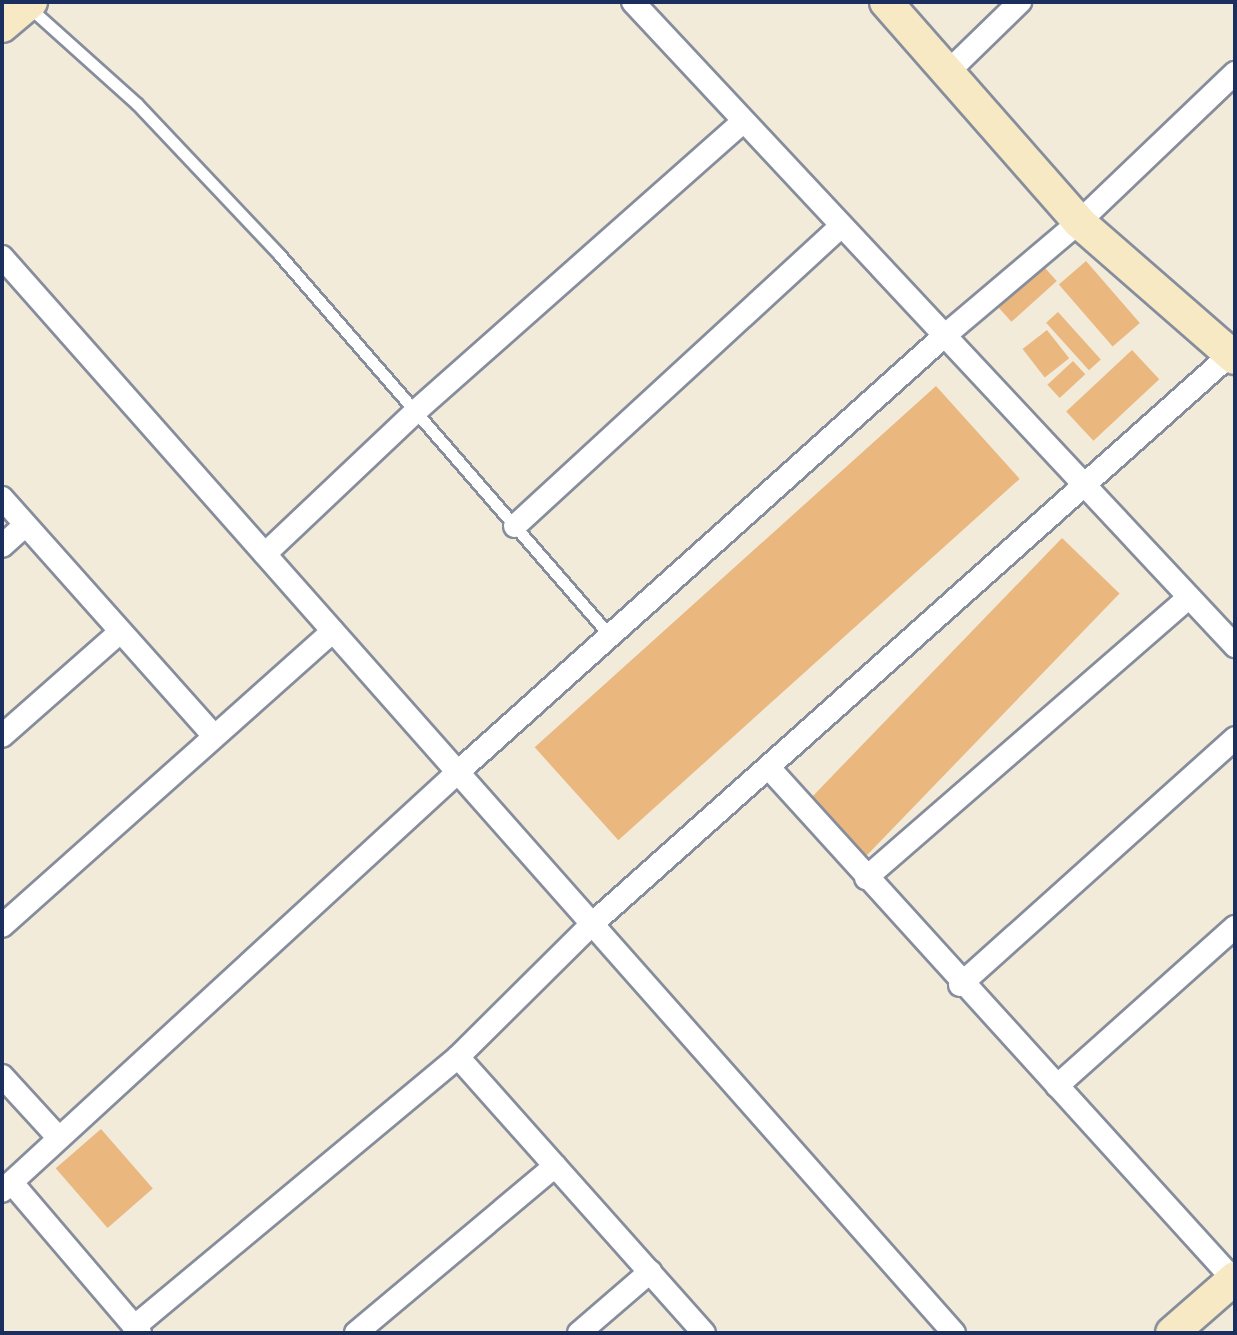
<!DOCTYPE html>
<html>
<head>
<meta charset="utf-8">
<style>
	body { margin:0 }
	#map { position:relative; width:1237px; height:1335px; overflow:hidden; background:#f2ebda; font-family:"Patrick Hand",sans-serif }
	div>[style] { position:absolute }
	.building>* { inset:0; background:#eab77f; transform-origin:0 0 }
	.roads { filter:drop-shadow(2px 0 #868d9c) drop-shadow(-2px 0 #868d9c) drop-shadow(0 2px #868d9c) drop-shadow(0 -2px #868d9c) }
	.lane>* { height:11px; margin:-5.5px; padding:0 5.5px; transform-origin:5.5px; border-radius:5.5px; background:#fff }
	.street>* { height:22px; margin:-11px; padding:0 11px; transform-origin:11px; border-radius:11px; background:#fff }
	.secondary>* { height:32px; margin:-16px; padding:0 16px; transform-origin:16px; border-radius:16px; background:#f6e9c3 }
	span { translate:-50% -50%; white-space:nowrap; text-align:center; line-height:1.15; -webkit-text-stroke:8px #f6f6f2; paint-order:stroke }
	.frame { position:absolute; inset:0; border:4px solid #1b2f5e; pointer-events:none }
</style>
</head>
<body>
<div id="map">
	<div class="building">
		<div style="left:1036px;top:258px;width:31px;height:61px;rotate:48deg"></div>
		<div style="left:1086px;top:261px;width:82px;height:36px;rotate:49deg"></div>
		<div style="left:1058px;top:312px;width:64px;height:16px;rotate:48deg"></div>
		<div style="left:1047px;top:330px;width:36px;height:31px;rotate:52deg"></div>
		<div style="left:1132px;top:350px;width:40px;height:90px;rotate:47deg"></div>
		<div style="left:1073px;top:361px;width:18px;height:35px;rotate:47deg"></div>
		<div style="left:936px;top:386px;width:125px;height:540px;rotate:48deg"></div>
		<div style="left:1062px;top:538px;width:80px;height:371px;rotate:44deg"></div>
		<div style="left:101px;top:1129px;width:79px;height:60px;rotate:49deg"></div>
	</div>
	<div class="roads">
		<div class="lane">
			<div style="left:30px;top:8px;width:144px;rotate:41.9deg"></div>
			<div style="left:137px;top:104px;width:204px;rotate:46.6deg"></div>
			<div style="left:277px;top:252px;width:511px;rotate:49.05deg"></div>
		</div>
		<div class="street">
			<div style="left:633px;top:2px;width:882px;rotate:46.93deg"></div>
			<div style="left:950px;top:70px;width:98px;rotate:-44.2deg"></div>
			<div style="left:2px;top:257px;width:1437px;rotate:48.5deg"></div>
			<div style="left:2px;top:498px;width:316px;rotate:48.3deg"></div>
			<div style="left:515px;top:526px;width:440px;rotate:-42.6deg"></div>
			<div style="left:2px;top:546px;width:31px;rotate:-42deg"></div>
			<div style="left:265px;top:554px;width:208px;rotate:-43.4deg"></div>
			<div style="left:416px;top:411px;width:436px;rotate:-41.5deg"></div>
			<div style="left:2px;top:736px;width:157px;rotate:-41.4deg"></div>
			<div style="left:770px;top:769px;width:689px;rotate:47.77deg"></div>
			<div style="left:866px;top:878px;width:428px;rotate:-41deg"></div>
			<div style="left:2px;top:926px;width:443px;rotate:-41.7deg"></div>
			<div style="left:960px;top:985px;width:370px;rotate:-41.9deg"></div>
			<div style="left:458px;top:1057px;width:370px;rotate:48.3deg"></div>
			<div style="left:2px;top:1076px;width:81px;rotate:47.5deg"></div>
			<div style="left:1057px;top:1086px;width:239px;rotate:-41.8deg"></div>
			<div style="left:12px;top:1183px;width:197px;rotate:49.5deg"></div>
			<div style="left:2px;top:1191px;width:619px;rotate:-42.58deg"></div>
			<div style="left:458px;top:772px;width:651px;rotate:-41.89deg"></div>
			<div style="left:943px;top:337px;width:178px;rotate:-40.2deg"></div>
			<div style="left:1079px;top:222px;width:216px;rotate:-43.7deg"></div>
			<div style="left:134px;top:1327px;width:422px;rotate:-39.8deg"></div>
			<div style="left:458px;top:1057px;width:189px;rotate:-44.8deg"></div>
			<div style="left:592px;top:924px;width:856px;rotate:-41.73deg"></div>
			<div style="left:356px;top:1333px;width:260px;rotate:-40deg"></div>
			<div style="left:579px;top:1333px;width:94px;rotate:-40.7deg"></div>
		</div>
		<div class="secondary">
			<div style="left:886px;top:2px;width:293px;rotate:48.7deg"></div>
			<div style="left:1079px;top:222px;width:207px;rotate:41.1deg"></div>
			<div style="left:2px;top:26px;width:38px;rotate:-40deg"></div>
			<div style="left:1172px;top:1333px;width:84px;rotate:-41.1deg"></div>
		</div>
	</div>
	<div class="frame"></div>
</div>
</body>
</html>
